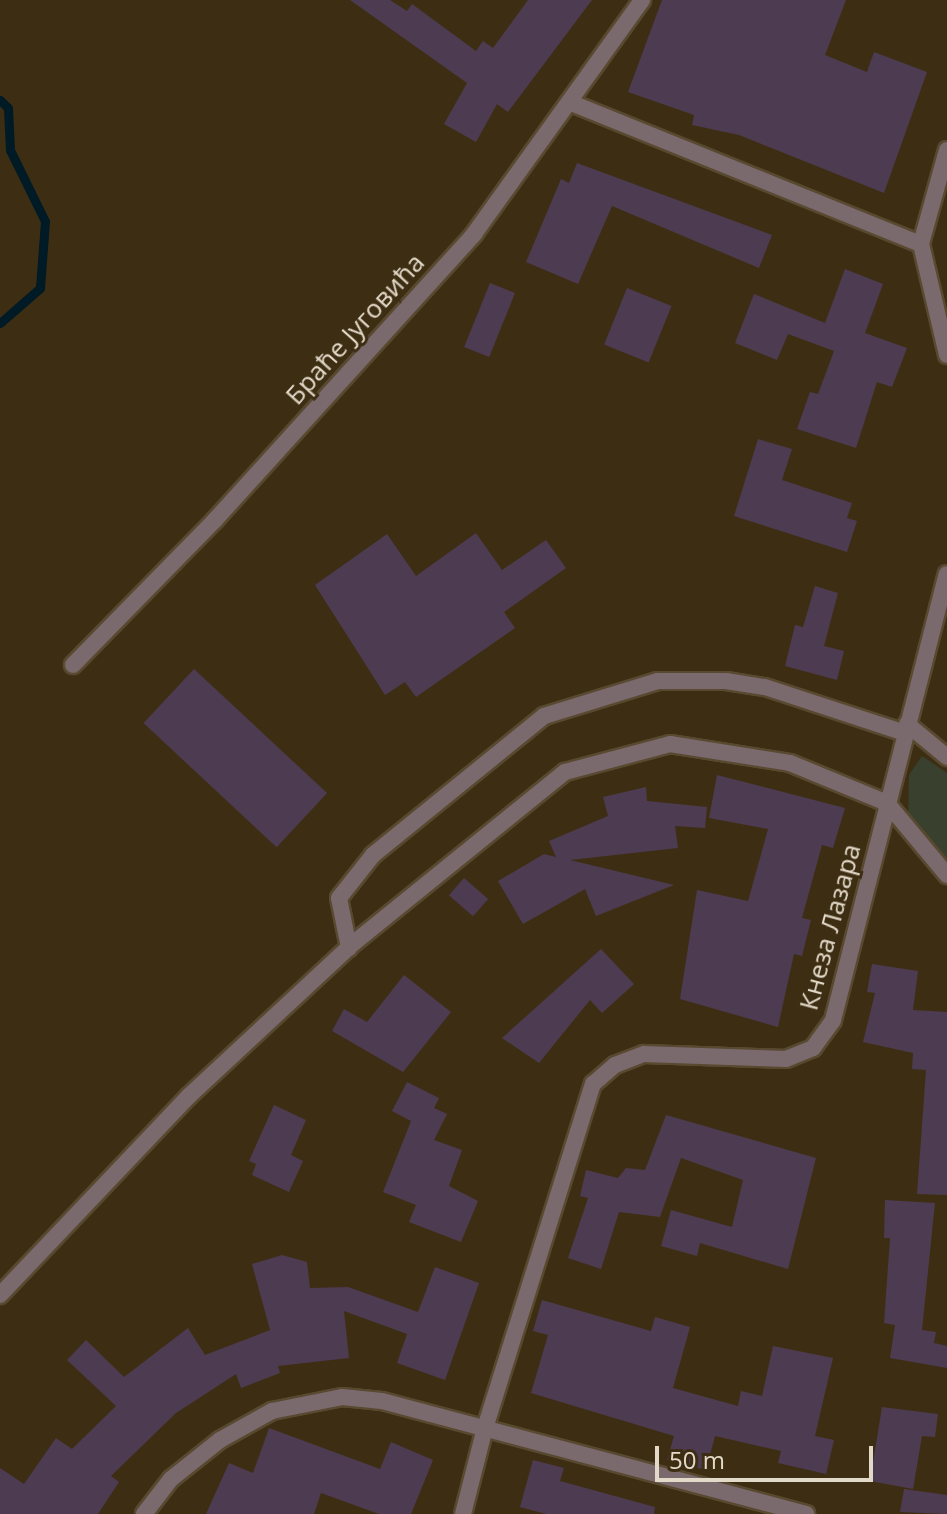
<!DOCTYPE html>
<html>
<head>
<meta charset="utf-8">
<style>
	body { margin:0 }
	#map { position:relative; width:947px; height:1514px; overflow:hidden; background:#3d2e13; font-family:"Open Sans",sans-serif }
	div>[style] { position:absolute }
	.green>* { inset:0; background:#39412e }
	.stream>* { height:9px; margin:-4.5px; padding:0 4.5px; transform-origin:4.5px; border-radius:4.5px; background:#001a26 }
	.building>* { inset:0; background:#4d3b51; transform-origin:0 0 }
	.roads { filter:drop-shadow(2px 0 #584930) drop-shadow(-2px 0 #584930) drop-shadow(0 2px #584930) drop-shadow(0 -2px #584930) }
	.minor>* { height:16px; margin:-8px; padding:0 8px; transform-origin:8px; border-radius:8px; background:#7a6a6d }
	span { translate:-50% -50%; white-space:nowrap; text-align:center; line-height:1.15; -webkit-text-stroke:6px #3d2e13; paint-order:stroke }
	.street-label { font-size:26px; color:#e3d9c9 }
	.scale { position:absolute; left:655px; top:1446px; width:218px; height:36px; box-sizing:border-box; border:4px solid #e3d9c9; border-top:0; padding-left:10px; font-size:24px; line-height:28px; white-space:nowrap; color:#e3d9c9; -webkit-text-stroke:6px #3d2e13; paint-order:stroke }
</style>
</head>
<body>
<div id="map">
	<div class="green">
		<div style="clip-path:polygon(922px 756px,947px 773px,947px 864px,908px 821px,909px 775px)"></div>
	</div>
	<div class="stream">
		<div style="left:0;top:100px;width:11px;rotate:45deg"></div>
		<div style="left:8px;top:108px;width:42px;rotate:87.3deg"></div>
		<div style="left:10px;top:150px;width:79px;rotate:63.8deg"></div>
		<div style="left:45px;top:221px;width:67px;rotate:94.3deg"></div>
		<div style="left:40px;top:288px;width:53px;rotate:138.8deg"></div>
	</div>
	<div class="building">
		<div style="clip-path:polygon(350px 0,390px 0,407px 11px,412px 4px,476px 51px,483px 41px,493px 48px,528px 0,592px 0,508px 112px,497px 104px,476px 142px,444px 124px,467px 83px)"></div>
		<div style="clip-path:polygon(662px 0,846px 0,825px 55px,867px 72px,874px 52px,927px 72px,884px 193px,739px 135px,692px 125px,694px 115px,628px 92px)"></div>
		<div style="clip-path:polygon(577px 163px,772px 235px,759px 268px,612px 206px,578px 284px,526px 262px,561px 179px,569px 183px)"></div>
		<div style="clip-path:polygon(845px 269px,883px 284px,865px 333px,907px 348px,892px 387px,877px 382px,856px 448px,797px 429px,810px 392px,818px 394px,834px 351px,788px 334px,777px 360px,735px 343px,754px 294px,825px 323px)"></div>
		<div style="left:490px;top:283px;width:27px;height:69px;rotate:22deg"></div>
		<div style="left:627px;top:288px;width:48px;height:61px;rotate:22deg"></div>
		<div style="clip-path:polygon(758px 439px,792px 449px,782px 480px,852px 503px,847px 518px,857px 521px,847px 552px,734px 516px)"></div>
		<div style="clip-path:polygon(476px 533px,502px 570px,546px 540px,566px 568px,504px 612px,515px 628px,416px 697px,405px 682px,385px 695px,315px 585px,387px 534px,416px 576px)"></div>
		<div style="clip-path:polygon(815px 586px,838px 593px,824px 646px,844px 651px,837px 680px,785px 666px,795px 625px,803px 627px)"></div>
		<div style="left:194px;top:669px;width:182px;height:74px;rotate:43deg"></div>
		<div style="clip-path:polygon(717px 775px,845px 808px,833px 848px,822px 845px,802px 918px,811px 920px,802px 956px,794px 954px,778px 1027px,680px 999px,697px 890px,748px 901px,768px 829px,709px 818px)"></div>
		<div style="clip-path:polygon(646px 787px,647px 801px,707px 807px,705px 828px,675px 826px,678px 848px,570px 860px,674px 885px,596px 916px,585px 889px,523px 924px,498px 881px,544px 854px,556px 857px,549px 841px,608px 816px,603px 797px)"></div>
		<div style="left:464px;top:878px;width:32px;height:23px;rotate:41deg"></div>
		<div style="clip-path:polygon(601px 949px,634px 984px,602px 1013px,590px 1000px,539px 1063px,502px 1038px)"></div>
		<div style="clip-path:polygon(872px 964px,918px 971px,913px 1010px,947px 1012px,947px 1195px,917px 1194px,926px 1070px,912px 1069px,913px 1053px,863px 1042px,875px 993px,867px 992px)"></div>
		<div style="clip-path:polygon(404px 975px,451px 1012px,403px 1072px,332px 1031px,344px 1009px,367px 1022px)"></div>
		<div style="clip-path:polygon(407px 1082px,439px 1098px,434px 1108px,447px 1114px,434px 1140px,462px 1150px,449px 1186px,478px 1201px,461px 1242px,409px 1222px,416px 1205px,383px 1192px,411px 1121px,392px 1111px)"></div>
		<div style="clip-path:polygon(274px 1105px,306px 1120px,291px 1155px,303px 1161px,289px 1192px,252px 1175px,256px 1164px,249px 1161px)"></div>
		<div style="clip-path:polygon(666px 1115px,816px 1158px,788px 1269px,700px 1243px,697px 1256px,661px 1246px,671px 1210px,732px 1227px,743px 1180px,681px 1158px,660px 1217px,619px 1212px,601px 1269px,568px 1258px,588px 1198px,580px 1196px,586px 1170px,618px 1178px,626px 1168px,645px 1170px)"></div>
		<div style="clip-path:polygon(885px 1200px,935px 1203px,922px 1330px,936px 1332px,934px 1343px,947px 1346px,947px 1368px,890px 1358px,895px 1325px,884px 1323px,890px 1238px,884px 1238px)"></div>
		<div style="clip-path:polygon(282px 1255px,307px 1262px,310px 1288px,348px 1287px,418px 1312px,435px 1267px,479px 1283px,445px 1380px,397px 1363px,407px 1334px,344px 1311px,349px 1358px,278px 1366px,280px 1373px,241px 1388px,236px 1374px,176px 1413px,111px 1476px,119px 1482px,98px 1514px,0 1514px,0 1468px,24px 1484px,56px 1438px,72px 1449px,116px 1406px,67px 1360px,86px 1340px,124px 1377px,188px 1328px,205px 1355px,270px 1330px,252px 1264px)"></div>
		<div style="clip-path:polygon(542px 1300px,651px 1331px,655px 1317px,690px 1327px,673px 1388px,738px 1406px,741px 1391px,762px 1396px,773px 1346px,833px 1358px,815px 1436px,834px 1440px,826px 1474px,778px 1463px,781px 1451px,715px 1436px,706px 1470px,667px 1460px,674px 1436px,531px 1393px,548px 1335px,533px 1331px)"></div>
		<div style="clip-path:polygon(882px 1407px,938px 1414px,935px 1437px,922px 1436px,913px 1489px,870px 1481px)"></div>
		<div style="clip-path:polygon(269px 1428px,380px 1469px,391px 1442px,433px 1460px,411px 1514px,379px 1514px,321px 1493px,314px 1514px,206px 1514px,229px 1463px,253px 1473px)"></div>
		<div style="clip-path:polygon(533px 1460px,564px 1468px,560px 1481px,655px 1507px,654px 1514px,546px 1514px,520px 1507px)"></div>
		<div style="clip-path:polygon(904px 1489px,947px 1495px,947px 1514px,900px 1512px)"></div>
	</div>
	<div class="roads">
		<div class="minor">
			<div style="left:569px;top:102px;width:380px;rotate:22deg"></div>
			<div style="left:947px;top:150px;width:98px;rotate:105.5deg"></div>
			<div style="left:921px;top:244px;width:114px;rotate:76.8deg"></div>
			<div style="left:73px;top:665px;width:203px;rotate:-45.6deg"></div>
			<div style="left:215px;top:520px;width:386px;rotate:-47.8deg"></div>
			<div style="left:474px;top:234px;width:288px;rotate:-54.3deg"></div>
			<div style="left:907px;top:724px;width:52px;rotate:39.5deg"></div>
			<div style="left:349px;top:948px;width:51px;rotate:-101.3deg"></div>
			<div style="left:339px;top:898px;width:55px;rotate:-51.7deg"></div>
			<div style="left:373px;top:855px;width:220px;rotate:-39.1deg"></div>
			<div style="left:544px;top:716px;width:119px;rotate:-17.1deg"></div>
			<div style="left:658px;top:681px;width:68px"></div>
			<div style="left:726px;top:681px;width:39px;rotate:9deg"></div>
			<div style="left:765px;top:687px;width:147px;rotate:18.2deg"></div>
			<div style="left:0;top:1295px;width:274px;rotate:-46.5deg"></div>
			<div style="left:189px;top:1096px;width:226px;rotate:-42.9deg"></div>
			<div style="left:355px;top:942px;width:270px;rotate:-39deg"></div>
			<div style="left:565px;top:772px;width:109px;rotate:-14.9deg"></div>
			<div style="left:670px;top:744px;width:121px;rotate:9deg"></div>
			<div style="left:790px;top:763px;width:105px;rotate:22.4deg"></div>
			<div style="left:887px;top:803px;width:94px;rotate:50.2deg"></div>
			<div style="left:144px;top:1514px;width:44px;rotate:-52.4deg"></div>
			<div style="left:171px;top:1479px;width:63px;rotate:-38.5deg"></div>
			<div style="left:220px;top:1440px;width:60px;rotate:-29.1deg"></div>
			<div style="left:272px;top:1411px;width:71px;rotate:-11.3deg"></div>
			<div style="left:342px;top:1397px;width:40px;rotate:5.7deg"></div>
			<div style="left:382px;top:1401px;width:439px;rotate:14.9deg"></div>
			<div style="left:463px;top:1514px;width:89px;rotate:-75.7deg"></div>
			<div style="left:485px;top:1428px;width:361px;rotate:-72.6deg"></div>
			<div style="left:593px;top:1084px;width:29px;rotate:-41deg"></div>
			<div style="left:615px;top:1065px;width:31px;rotate:-21deg"></div>
			<div style="left:644px;top:1054px;width:142px;rotate:2deg"></div>
			<div style="left:786px;top:1059px;width:29px;rotate:-22deg"></div>
			<div style="left:813px;top:1048px;width:34px;rotate:-54deg"></div>
			<div style="left:833px;top:1020px;width:460px;rotate:-75.7deg"></div>
		</div>
	</div>
	<div class="street-label">
		<span style="left:355px;top:329px;rotate:-48deg">Браће Југовића</span>
		<span style="left:830px;top:927px;rotate:-75deg">Кнеза Лазара</span>
	</div>
	<div class="scale">50 m</div>
</div>
</body>
</html>
